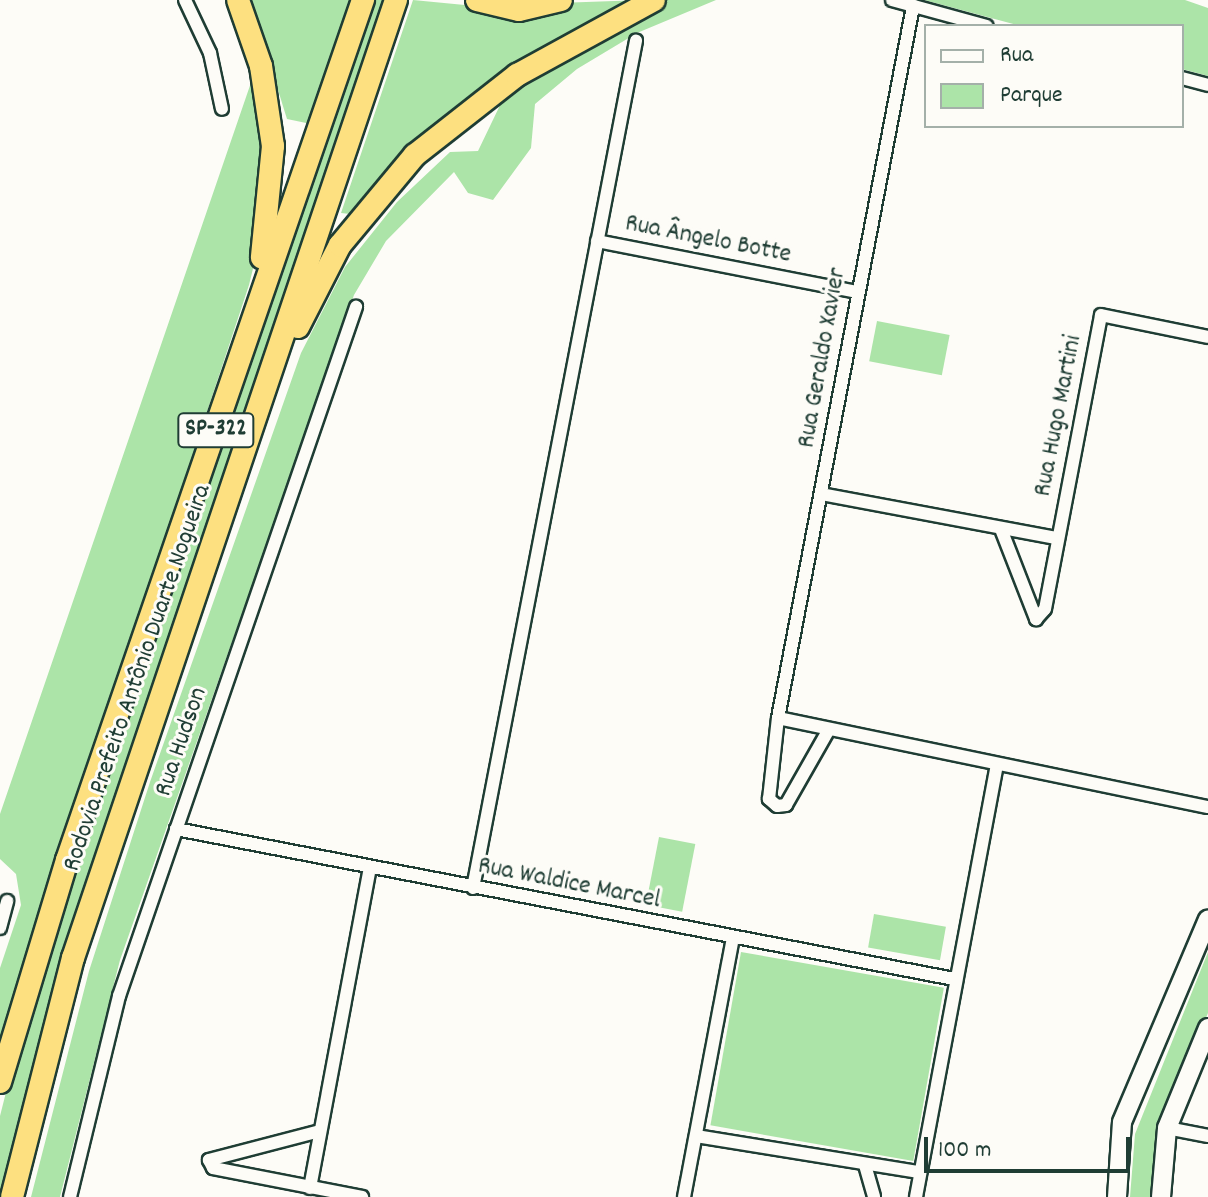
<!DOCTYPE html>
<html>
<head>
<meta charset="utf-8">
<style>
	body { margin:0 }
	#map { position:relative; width:1208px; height:1197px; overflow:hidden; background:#fdfcf7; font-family:Dekko,sans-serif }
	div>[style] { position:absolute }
	.green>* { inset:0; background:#ace4a8; transform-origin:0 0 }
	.roads { filter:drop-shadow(2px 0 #1f3d34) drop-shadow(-2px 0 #1f3d34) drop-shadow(0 2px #1f3d34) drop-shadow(0 -2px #1f3d34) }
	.street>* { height:12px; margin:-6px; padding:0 6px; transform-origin:6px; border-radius:6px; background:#fdfcf7 }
	.secondary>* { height:18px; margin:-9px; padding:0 9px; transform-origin:9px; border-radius:9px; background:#fdfcf7 }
	.highway>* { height:22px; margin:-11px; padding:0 11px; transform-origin:11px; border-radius:11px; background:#fde080 }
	span { translate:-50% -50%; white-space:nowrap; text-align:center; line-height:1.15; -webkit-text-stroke:6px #fdfcf7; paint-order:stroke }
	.shield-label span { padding:2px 6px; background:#fdfcf7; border:2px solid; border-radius:6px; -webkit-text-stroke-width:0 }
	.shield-label { font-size:24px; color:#1f3d34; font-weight:700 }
	.street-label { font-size:26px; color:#1f3d34 }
	.legend { position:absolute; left:924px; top:24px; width:260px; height:104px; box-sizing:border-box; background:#fdfcf7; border:2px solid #a4b0a9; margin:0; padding:10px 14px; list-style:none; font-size:24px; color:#1f3d34 }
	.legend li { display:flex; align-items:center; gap:16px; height:40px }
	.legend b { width:40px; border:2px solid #a4b0a9 }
	.scale { position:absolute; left:924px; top:1137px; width:206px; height:36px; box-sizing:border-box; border:4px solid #1f3d34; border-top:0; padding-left:10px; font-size:24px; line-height:28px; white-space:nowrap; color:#1f3d34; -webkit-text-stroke:6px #fdfcf7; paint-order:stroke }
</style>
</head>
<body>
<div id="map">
	<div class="green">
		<div style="clip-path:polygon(250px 0,353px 0,311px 124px,287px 119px)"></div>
		<div style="clip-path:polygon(376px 0,385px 0,50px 998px,0 1197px,0 1116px,31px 993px)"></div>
		<div style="clip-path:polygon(413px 0,475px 6px,643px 0,408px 153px,350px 214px,341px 213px)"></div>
		<div style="clip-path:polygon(667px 0,716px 0,637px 33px,577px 69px,535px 104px,531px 148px,493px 200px,468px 193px,454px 172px,386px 241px,354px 295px,120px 960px,60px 1197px,31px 1197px,89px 971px,150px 782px,301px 353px,345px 267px,397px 202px,450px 152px,478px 151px,503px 99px)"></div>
		<div style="clip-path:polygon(924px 0,1185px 0,1208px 8px,1208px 76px,1182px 69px,1182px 26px,1021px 26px)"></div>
		<div style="clip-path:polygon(256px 68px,264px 109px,260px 240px,249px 285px,0 1037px,0 968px,21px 905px,16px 874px,0 859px,0 814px)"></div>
		<div style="left:877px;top:321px;width:74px;height:41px;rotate:11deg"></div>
		<div style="left:659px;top:837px;width:37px;height:69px;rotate:11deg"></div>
		<div style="left:874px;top:914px;width:73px;height:34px;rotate:10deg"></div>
		<div style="left:741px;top:952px;width:206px;height:176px;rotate:10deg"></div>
		<div style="clip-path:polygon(1208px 952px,1208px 1013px,1160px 1130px,1155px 1197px,1130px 1197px,1135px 1134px)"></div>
	</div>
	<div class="roads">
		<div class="street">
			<div style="left:185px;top:0;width:59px;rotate:64.7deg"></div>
			<div style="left:210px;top:53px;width:57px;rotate:77.9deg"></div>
			<div style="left:892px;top:0;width:98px;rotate:15.3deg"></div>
			<div style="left:1182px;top:78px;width:27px;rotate:15deg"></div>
			<div style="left:597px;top:241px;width:265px;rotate:11.1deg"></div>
			<div style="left:821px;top:494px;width:240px;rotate:10.6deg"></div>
			<div style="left:1001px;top:529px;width:97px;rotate:68.7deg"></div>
			<div style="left:1036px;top:619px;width:13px;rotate:-48deg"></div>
			<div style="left:1045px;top:609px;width:299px;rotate:-79.2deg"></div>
			<div style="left:1101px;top:315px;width:109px;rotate:11.6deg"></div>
			<div style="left:778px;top:718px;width:439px;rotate:11.7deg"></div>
			<div style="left:828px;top:731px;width:85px;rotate:119.6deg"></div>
			<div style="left:786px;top:805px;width:9px;rotate:174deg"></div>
			<div style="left:777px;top:806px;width:11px;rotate:-139deg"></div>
			<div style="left:769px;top:799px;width:81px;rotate:-83.7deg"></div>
			<div style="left:778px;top:718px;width:725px;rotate:-79.26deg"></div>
			<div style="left:176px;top:829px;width:792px;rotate:10.91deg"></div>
			<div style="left:473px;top:888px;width:863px;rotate:-79.11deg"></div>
			<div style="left:0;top:928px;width:28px;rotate:-75deg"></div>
			<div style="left:1167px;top:1128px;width:42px;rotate:11deg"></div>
			<div style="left:320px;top:1131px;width:115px;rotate:165.4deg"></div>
			<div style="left:209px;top:1160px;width:9px;rotate:63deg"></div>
			<div style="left:213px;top:1168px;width:152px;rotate:11deg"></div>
			<div style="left:696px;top:1136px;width:226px;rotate:9.2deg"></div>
			<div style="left:865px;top:1165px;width:33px;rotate:74deg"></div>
			<div style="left:310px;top:1188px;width:326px;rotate:-79.4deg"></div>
			<div style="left:70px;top:1197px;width:207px;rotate:-76.3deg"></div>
			<div style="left:119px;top:996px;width:729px;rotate:-71.02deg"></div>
			<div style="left:684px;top:1197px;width:264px;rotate:-79.3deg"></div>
			<div style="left:916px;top:1197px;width:436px;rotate:-79.4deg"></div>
		</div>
		<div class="secondary">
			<div style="left:1117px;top:1197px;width:75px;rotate:-86.2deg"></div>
			<div style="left:1122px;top:1122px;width:220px;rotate:-67deg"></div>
			<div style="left:1161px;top:1197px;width:69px;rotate:-85deg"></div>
			<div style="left:1167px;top:1128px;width:108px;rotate:-67.7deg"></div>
		</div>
		<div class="highway">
			<div style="left:238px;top:0;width:70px;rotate:70.8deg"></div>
			<div style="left:261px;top:66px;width:81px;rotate:81.5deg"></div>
			<div style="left:273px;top:146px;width:112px;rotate:95.7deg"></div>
			<div style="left:477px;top:0;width:43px;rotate:13.4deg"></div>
			<div style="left:519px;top:10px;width:43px;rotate:-13.4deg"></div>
			<div style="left:298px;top:327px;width:92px;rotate:-62.9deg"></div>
			<div style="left:340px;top:245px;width:117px;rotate:-50.2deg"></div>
			<div style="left:415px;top:155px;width:130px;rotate:-38.1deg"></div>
			<div style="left:517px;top:75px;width:156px;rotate:-28.7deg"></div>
			<div style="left:0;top:1082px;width:232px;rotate:-73.2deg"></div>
			<div style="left:67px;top:860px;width:910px;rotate:-71.01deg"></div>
			<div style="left:12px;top:1197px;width:247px;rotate:-75.7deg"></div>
			<div style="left:73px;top:958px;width:1011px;rotate:-71.37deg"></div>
		</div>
	</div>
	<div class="shield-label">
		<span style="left:216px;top:430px">SP-322</span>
	</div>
	<div class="street-label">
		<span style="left:708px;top:240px;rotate:11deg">Rua Ângelo Botte</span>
		<span style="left:823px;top:358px;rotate:-80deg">Rua Geraldo Xavier</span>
		<span style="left:1059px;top:416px;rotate:-79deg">Rua Hugo Martini</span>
		<span style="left:138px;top:678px;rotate:-71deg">Rodovia Prefeito Antônio Duarte Nogueira</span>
		<span style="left:182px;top:742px;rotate:-71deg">Rua Hudson</span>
		<span style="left:569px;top:884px;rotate:11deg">Rua Waldice Marcel</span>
	</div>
	<ul class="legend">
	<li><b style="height:10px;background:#fdfcf7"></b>Rua</li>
	<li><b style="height:22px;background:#ace4a8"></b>Parque</li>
	</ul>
	<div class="scale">100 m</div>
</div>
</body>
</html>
